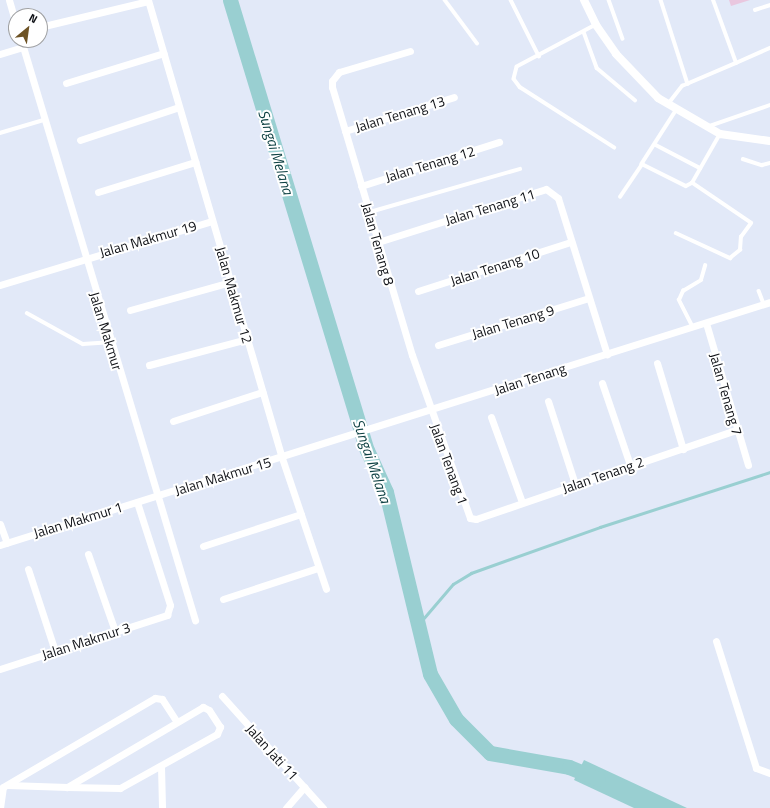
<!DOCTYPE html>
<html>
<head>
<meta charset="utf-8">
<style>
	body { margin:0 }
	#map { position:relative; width:770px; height:808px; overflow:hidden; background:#e2e9f8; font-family:"Titillium Web",sans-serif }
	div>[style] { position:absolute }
	.green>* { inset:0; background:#e9c7df }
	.water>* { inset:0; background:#99cfd1 }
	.stream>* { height:2.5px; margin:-1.25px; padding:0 1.25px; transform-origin:1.25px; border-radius:1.25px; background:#99cfd1 }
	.river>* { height:15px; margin:-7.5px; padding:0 7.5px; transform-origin:7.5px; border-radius:7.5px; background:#99cfd1 }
	.service>* { height:3.5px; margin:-1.75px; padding:0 1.75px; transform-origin:1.75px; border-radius:1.75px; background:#fff }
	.minor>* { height:7px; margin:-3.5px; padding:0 3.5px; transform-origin:3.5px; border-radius:3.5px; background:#fff }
	.tertiary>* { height:8px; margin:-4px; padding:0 4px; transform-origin:4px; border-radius:4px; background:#fff }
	span { translate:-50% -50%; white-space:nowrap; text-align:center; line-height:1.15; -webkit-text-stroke:4px #fff; paint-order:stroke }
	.street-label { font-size:14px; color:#101217 }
	.water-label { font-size:15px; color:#0e4143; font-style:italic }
	.north { position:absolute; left:8px; top:8px; width:40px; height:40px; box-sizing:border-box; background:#fff; border:1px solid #9fa0a2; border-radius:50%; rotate:29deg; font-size:11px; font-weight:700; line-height:16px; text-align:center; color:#101217 }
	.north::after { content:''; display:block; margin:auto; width:14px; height:18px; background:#6e5325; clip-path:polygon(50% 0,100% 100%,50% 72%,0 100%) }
</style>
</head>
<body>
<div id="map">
	<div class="green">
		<div style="clip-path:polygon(729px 0,750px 0,731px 6px)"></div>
	</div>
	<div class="water">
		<div style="clip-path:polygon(584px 760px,687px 808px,634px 808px,574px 780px)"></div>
	</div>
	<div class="stream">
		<div style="left:417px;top:626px;width:55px;rotate:-49.4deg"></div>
		<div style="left:453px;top:584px;width:21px;rotate:-31deg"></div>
		<div style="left:471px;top:573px;width:137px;rotate:-19.6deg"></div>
		<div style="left:600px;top:527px;width:179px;rotate:-17.9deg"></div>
	</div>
	<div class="river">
		<div style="left:230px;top:0;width:470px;rotate:73.1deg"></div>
		<div style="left:367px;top:450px;width:46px;rotate:65.7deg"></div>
		<div style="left:386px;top:492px;width:187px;rotate:76.4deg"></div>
		<div style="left:430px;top:674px;width:52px;rotate:60deg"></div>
		<div style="left:456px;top:719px;width:48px;rotate:45deg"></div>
		<div style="left:490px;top:753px;width:80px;rotate:10deg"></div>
		<div style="left:569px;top:767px;width:31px;rotate:22deg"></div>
	</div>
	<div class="service">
		<div style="left:445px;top:0;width:54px;rotate:53.3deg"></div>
		<div style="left:511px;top:0;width:63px;rotate:63.4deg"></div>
		<div style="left:609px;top:0;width:41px;rotate:70.3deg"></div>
		<div style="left:661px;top:0;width:88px;rotate:72.2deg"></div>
		<div style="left:755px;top:10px;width:16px;rotate:-18deg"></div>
		<div style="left:596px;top:25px;width:89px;rotate:152deg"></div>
		<div style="left:517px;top:67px;width:12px;rotate:104deg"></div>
		<div style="left:514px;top:79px;width:10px;rotate:53deg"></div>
		<div style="left:520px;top:87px;width:112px;rotate:32.6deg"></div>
		<div style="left:584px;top:32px;width:38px;rotate:70deg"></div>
		<div style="left:597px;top:68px;width:50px;rotate:40.1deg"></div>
		<div style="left:736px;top:63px;width:37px;rotate:-24deg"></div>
		<div style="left:668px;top:104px;width:23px;rotate:-52deg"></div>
		<div style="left:682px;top:86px;width:59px;rotate:-23.1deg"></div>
		<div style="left:736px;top:63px;width:67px;rotate:-110.1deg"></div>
		<div style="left:676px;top:111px;width:63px;rotate:122.7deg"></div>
		<div style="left:642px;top:164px;width:49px;rotate:26.6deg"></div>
		<div style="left:686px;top:186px;width:7px;rotate:-27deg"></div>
		<div style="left:692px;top:183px;width:56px;rotate:-60.3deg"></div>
		<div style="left:707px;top:127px;width:67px;rotate:-19.2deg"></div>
		<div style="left:0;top:133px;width:46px;rotate:-16.5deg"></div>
		<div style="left:656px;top:145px;width:50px;rotate:27.6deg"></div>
		<div style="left:743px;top:159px;width:20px;rotate:18deg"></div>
		<div style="left:762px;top:165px;width:8px;rotate:-14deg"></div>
		<div style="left:620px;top:197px;width:40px;rotate:-56deg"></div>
		<div style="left:370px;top:212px;width:156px;rotate:-16deg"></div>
		<div style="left:676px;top:233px;width:60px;rotate:24.8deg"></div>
		<div style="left:730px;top:258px;width:13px;rotate:-39deg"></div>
		<div style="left:740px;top:250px;width:13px;rotate:-86deg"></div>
		<div style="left:741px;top:237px;width:17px;rotate:-54deg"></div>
		<div style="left:751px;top:223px;width:71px;rotate:-145.9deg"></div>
		<div style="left:759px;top:291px;width:14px;rotate:69deg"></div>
		<div style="left:27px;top:313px;width:64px;rotate:29deg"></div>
		<div style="left:83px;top:344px;width:26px;rotate:-4deg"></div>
		<div style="left:692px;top:326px;width:29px;rotate:-117deg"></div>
		<div style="left:679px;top:300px;width:10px;rotate:-66deg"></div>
		<div style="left:683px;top:291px;width:21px;rotate:-31deg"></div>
		<div style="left:701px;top:280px;width:15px;rotate:-74deg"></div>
	</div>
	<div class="minor">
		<div style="left:9px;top:0;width:25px;rotate:74deg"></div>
		<div style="left:148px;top:0;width:477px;rotate:73.7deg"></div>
		<div style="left:282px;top:458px;width:138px;rotate:71.4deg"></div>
		<div style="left:44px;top:26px;width:107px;rotate:-13.5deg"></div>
		<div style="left:21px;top:40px;width:606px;rotate:73.3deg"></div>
		<div style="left:410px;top:51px;width:74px;rotate:163.5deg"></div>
		<div style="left:339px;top:72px;width:11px;rotate:128deg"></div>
		<div style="left:332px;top:81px;width:6px;rotate:90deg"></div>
		<div style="left:332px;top:87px;width:280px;rotate:73.4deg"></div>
		<div style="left:412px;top:355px;width:173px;rotate:70.4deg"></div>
		<div style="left:470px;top:518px;width:6px;rotate:9deg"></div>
		<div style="left:476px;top:519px;width:275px;rotate:-18.9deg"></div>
		<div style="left:0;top:54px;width:24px;rotate:-17deg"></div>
		<div style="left:66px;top:83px;width:102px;rotate:-17deg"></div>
		<div style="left:345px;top:131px;width:114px;rotate:-17.3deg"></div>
		<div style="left:80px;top:140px;width:104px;rotate:-18.4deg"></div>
		<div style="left:361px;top:186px;width:145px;rotate:-17.7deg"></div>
		<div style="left:98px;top:192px;width:102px;rotate:-17.2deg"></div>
		<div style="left:378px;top:242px;width:176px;rotate:-17.5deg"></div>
		<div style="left:546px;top:189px;width:15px;rotate:37deg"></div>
		<div style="left:558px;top:198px;width:164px;rotate:72.6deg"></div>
		<div style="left:0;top:285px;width:221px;rotate:-16.8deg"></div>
		<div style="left:418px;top:291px;width:161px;rotate:-17.8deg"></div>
		<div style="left:130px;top:310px;width:104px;rotate:-15.6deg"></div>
		<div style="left:706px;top:323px;width:148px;rotate:73.5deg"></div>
		<div style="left:438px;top:345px;width:158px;rotate:-17.3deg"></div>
		<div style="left:657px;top:363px;width:90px;rotate:73.2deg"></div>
		<div style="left:149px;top:365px;width:101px;rotate:-14.9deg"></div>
		<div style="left:602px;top:383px;width:87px;rotate:71.1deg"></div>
		<div style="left:548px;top:401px;width:87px;rotate:72deg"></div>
		<div style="left:491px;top:417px;width:90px;rotate:70deg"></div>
		<div style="left:173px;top:421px;width:94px;rotate:-18deg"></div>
		<div style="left:0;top:524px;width:20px;rotate:70deg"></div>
		<div style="left:0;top:545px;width:807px;rotate:-17.51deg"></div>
		<div style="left:203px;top:546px;width:103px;rotate:-18.1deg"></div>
		<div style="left:88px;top:554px;width:82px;rotate:70.7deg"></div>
		<div style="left:28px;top:569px;width:86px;rotate:71.8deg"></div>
		<div style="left:223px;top:599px;width:100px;rotate:-18.1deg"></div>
		<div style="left:716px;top:641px;width:133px;rotate:72.5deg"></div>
		<div style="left:756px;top:768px;width:15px;rotate:20deg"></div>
		<div style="left:0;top:669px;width:176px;rotate:-17.9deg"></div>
		<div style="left:167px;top:615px;width:10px;rotate:-73deg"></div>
		<div style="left:170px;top:605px;width:108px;rotate:-107.8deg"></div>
		<div style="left:222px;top:696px;width:151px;rotate:48deg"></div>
		<div style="left:161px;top:766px;width:42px;rotate:88.6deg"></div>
		<div style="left:8px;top:785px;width:59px;rotate:1.9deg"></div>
		<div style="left:67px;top:787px;width:53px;rotate:1.1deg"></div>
		<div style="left:120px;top:788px;width:111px;rotate:-29.1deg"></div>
		<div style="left:217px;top:734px;width:8px;rotate:-67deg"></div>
		<div style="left:220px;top:727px;width:20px;rotate:-123deg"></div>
		<div style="left:209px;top:710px;width:7px;rotate:-153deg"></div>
		<div style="left:203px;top:707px;width:158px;rotate:149.5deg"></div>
		<div style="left:0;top:808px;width:21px;rotate:-82deg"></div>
		<div style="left:3px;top:787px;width:176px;rotate:-30.4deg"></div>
		<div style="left:155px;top:698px;width:7px;rotate:8deg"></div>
		<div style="left:162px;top:699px;width:27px;rotate:57deg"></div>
		<div style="left:286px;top:808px;width:28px;rotate:-49deg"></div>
	</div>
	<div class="tertiary">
		<div style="left:584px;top:0;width:28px;rotate:64deg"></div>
		<div style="left:596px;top:25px;width:35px;rotate:55deg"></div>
		<div style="left:616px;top:54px;width:61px;rotate:46.3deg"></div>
		<div style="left:658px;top:98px;width:72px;rotate:30.1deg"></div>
		<div style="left:720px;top:134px;width:50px;rotate:8deg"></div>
	</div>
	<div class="street-label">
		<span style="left:400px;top:114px;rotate:-17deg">Jalan Tenang 13</span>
		<span style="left:430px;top:164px;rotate:-17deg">Jalan Tenang 12</span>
		<span style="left:490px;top:207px;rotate:-17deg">Jalan Tenang 11</span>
		<span style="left:148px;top:239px;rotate:-16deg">Jalan Makmur 19</span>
		<span style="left:378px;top:244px;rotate:74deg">Jalan Tenang 8</span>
		<span style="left:495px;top:267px;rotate:-18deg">Jalan Tenang 10</span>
		<span style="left:234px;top:295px;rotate:74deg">Jalan Makmur 12</span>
		<span style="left:513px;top:322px;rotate:-17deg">Jalan Tenang 9</span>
		<span style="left:106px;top:331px;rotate:73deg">Jalan Makmur</span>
		<span style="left:530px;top:379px;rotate:-18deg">Jalan Tenang</span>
		<span style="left:726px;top:394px;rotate:74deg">Jalan Tenang 7</span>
		<span style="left:449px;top:464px;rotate:70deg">Jalan Tenang 1</span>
		<span style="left:603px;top:475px;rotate:-19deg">Jalan Tenang 2</span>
		<span style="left:223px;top:476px;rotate:-17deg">Jalan Makmur 15</span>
		<span style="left:78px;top:520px;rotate:-17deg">Jalan Makmur 1</span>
		<span style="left:86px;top:641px;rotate:-18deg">Jalan Makmur 3</span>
		<span style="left:272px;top:752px;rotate:48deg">Jalan Jati 11</span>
	</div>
	<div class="water-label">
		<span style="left:276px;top:152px;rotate:73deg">Sungai Melana</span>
		<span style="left:372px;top:461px;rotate:71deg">Sungai Melana</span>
	</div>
	<div class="north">N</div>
</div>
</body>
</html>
